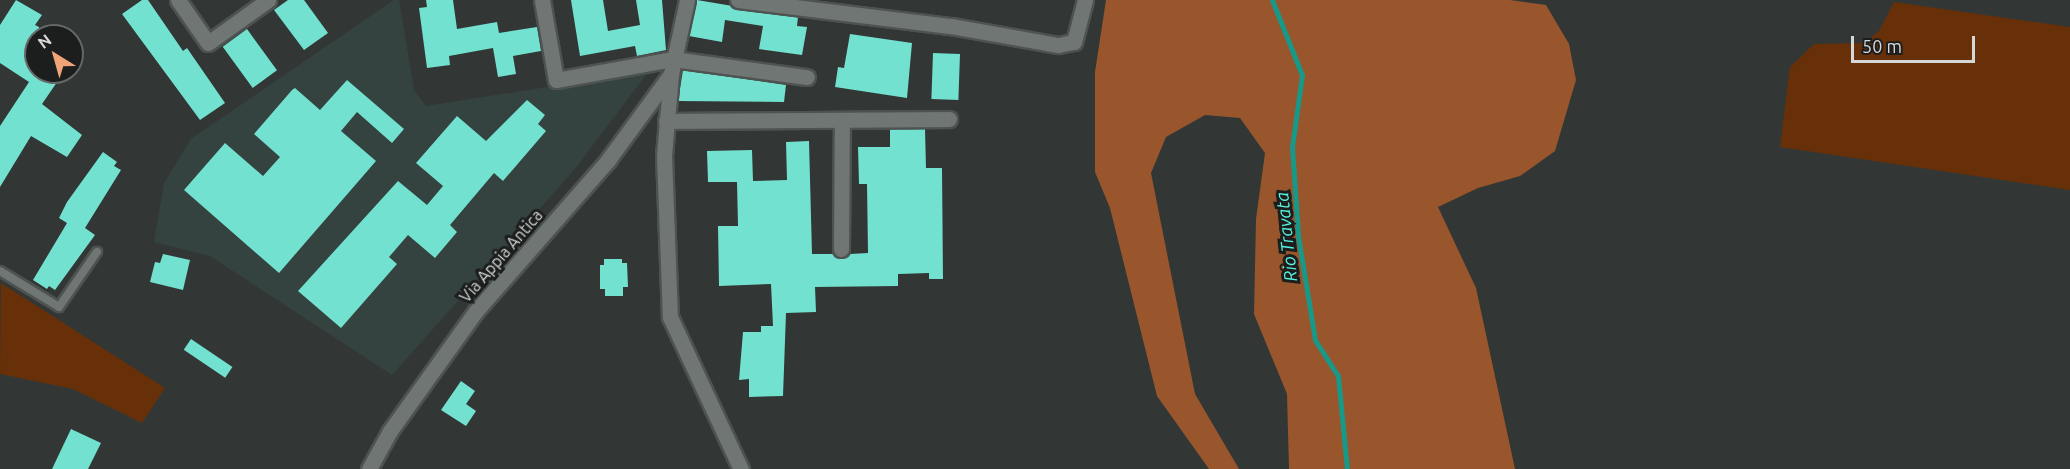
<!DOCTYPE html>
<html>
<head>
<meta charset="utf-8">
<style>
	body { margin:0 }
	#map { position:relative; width:2070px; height:469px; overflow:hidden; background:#323736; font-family:Ubuntu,sans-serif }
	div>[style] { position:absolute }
	.built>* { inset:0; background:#354340 }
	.green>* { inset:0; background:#673008 }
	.forest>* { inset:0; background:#99562c }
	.stream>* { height:5px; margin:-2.5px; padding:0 2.5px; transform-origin:2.5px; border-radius:2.5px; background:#189889 }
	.building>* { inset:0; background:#72e1cf; transform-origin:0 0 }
	.roads { filter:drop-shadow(2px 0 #4e5352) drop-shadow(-2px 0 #4e5352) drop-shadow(0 2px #4e5352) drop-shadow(0 -2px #4e5352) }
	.service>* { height:8px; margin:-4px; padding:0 4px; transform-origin:4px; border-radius:4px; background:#6f7674 }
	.minor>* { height:15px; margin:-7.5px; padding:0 7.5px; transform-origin:7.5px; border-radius:7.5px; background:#6f7674 }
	span { translate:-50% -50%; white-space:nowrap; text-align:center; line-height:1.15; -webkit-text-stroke:6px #1c1e1e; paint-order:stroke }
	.street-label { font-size:16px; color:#d5d8d7 }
	.water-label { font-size:18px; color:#56f5de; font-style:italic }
	.north { position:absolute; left:24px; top:24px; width:60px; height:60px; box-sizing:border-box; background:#1c1e1e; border:2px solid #666868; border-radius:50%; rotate:323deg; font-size:16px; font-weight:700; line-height:24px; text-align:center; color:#d5d8d7 }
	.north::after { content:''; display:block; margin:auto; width:21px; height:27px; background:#efa377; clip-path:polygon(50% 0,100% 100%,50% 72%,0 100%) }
	.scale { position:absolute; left:1851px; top:36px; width:124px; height:27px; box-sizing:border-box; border:3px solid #d5d8d7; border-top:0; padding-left:8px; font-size:18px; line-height:21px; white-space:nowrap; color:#d5d8d7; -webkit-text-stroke:4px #1c1e1e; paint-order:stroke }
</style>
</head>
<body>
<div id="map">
	<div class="built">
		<div style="clip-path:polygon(394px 0,399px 0,414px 90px,426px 106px,649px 71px,574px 170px,392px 375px,210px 256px,154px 242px,164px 183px,191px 139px)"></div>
	</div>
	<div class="green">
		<div style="clip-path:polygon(1894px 2px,2070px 27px,2070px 190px,1780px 147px,1790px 67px,1814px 44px,1864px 43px,1879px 31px)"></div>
		<div style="clip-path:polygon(1px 283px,165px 388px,142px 423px,73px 389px,0 374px)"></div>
	</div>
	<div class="forest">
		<div style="clip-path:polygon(1106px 0,1510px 0,1546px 5px,1569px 44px,1576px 80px,1555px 151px,1520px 176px,1478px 188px,1438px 207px,1476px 288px,1515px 469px,1289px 469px,1287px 394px,1254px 314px,1256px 219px,1265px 153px,1240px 118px,1205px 115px,1166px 137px,1151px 173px,1195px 394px,1239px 469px,1209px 469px,1157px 396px,1110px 208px,1095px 172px,1095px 72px)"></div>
	</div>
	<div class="stream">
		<div style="left:1272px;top:0;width:81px;rotate:68.2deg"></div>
		<div style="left:1302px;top:75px;width:73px;rotate:97.9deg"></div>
		<div style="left:1292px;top:147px;width:89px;rotate:86.1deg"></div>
		<div style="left:1298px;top:236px;width:105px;rotate:80.7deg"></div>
		<div style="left:1315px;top:340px;width:43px;rotate:57.4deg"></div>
		<div style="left:1338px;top:376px;width:93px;rotate:84.5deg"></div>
	</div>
	<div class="building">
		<div style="clip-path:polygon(16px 0,42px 15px,35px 25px,39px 27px,36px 72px,64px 72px,42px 104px,82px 135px,67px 157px,31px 136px,0 187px,0 126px,29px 82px,0 63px,0 25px)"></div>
		<div style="clip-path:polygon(142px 0,148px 0,183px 51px,187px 48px,225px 103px,200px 120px,122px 14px)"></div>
		<div style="clip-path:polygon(288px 0,304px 0,328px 33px,304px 50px,274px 10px)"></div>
		<div style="clip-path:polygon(426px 0,453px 0,457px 29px,497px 22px,499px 33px,537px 27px,541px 51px,513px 56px,516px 74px,498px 77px,493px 48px,449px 56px,450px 65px,427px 68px,419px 8px,427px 7px)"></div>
		<div style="clip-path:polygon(571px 0,603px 0,608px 31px,640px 25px,636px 0,662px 0,666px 50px,637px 56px,635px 46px,580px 56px)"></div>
		<div style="clip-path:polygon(697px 0,798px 17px,797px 26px,807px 27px,802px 55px,759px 49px,763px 26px,725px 20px,722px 42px,689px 36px)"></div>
		<div style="left:247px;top:29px;width:51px;height:30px;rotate:54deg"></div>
		<div style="clip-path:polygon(850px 34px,912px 43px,907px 98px,835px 87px,838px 67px,844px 68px)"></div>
		<div style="left:933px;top:53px;width:27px;height:46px;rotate:2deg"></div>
		<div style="clip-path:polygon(683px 70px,786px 85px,784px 102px,678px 101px)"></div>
		<div style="clip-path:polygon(347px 80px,404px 129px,392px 143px,357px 112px,341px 131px,376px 161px,279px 273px,184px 190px,225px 143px,263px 176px,280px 157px,254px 134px,292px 90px,295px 88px,320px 110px)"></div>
		<div style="clip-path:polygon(527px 100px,545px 115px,538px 124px,546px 131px,503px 181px,494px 173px,450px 225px,457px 232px,435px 258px,408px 235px,389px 257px,397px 264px,341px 328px,298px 291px,398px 181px,427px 205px,443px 186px,416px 163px,457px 116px,486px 141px)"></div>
		<div style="clip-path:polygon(890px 129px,925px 129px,926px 168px,942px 168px,943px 279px,929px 279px,929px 273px,898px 274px,898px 286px,815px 287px,816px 312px,786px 313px,783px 396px,749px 397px,749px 379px,739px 380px,743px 332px,761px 332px,761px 326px,773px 326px,771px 284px,719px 286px,718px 226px,738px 226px,737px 182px,708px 182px,707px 151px,752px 150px,753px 181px,787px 180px,786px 142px,809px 141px,812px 254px,833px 254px,842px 259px,850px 254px,868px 253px,867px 184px,859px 184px,858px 147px,890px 147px)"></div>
		<div style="clip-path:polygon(103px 152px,117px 162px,114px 166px,121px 170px,85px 228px,95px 235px,55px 290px,49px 286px,47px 289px,33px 280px,67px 223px,59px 218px,67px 202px)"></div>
		<div style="clip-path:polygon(163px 254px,190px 260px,183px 290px,150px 282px,155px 262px,160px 263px)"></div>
		<div style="clip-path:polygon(604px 259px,622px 259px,622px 263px,627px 263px,628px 287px,623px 287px,623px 296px,605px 296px,605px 289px,600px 289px,600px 265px,604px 265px)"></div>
		<div style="left:191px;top:339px;width:50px;height:13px;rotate:34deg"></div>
		<div style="clip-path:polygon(461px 381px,475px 391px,466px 404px,476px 411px,466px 426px,441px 410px)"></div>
		<div style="clip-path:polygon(71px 429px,101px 443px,88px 469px,52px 469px)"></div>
	</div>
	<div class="roads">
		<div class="service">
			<div style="left:0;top:271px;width:69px;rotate:31.4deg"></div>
			<div style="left:59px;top:307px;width:67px;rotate:-55.4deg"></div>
		</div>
		<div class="minor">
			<div style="left:178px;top:0;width:52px;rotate:55.1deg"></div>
			<div style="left:208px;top:43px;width:74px;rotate:-35.6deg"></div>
			<div style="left:542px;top:0;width:81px;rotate:80.1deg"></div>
			<div style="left:556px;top:80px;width:119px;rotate:-10.2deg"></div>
			<div style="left:673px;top:59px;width:135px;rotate:7.7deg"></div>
			<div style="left:687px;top:0;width:76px;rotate:102.2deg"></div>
			<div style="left:671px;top:74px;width:81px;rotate:94.9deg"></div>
			<div style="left:664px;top:155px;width:162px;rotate:87.9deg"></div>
			<div style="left:670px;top:317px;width:168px;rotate:65deg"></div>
			<div style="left:738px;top:0;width:215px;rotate:7deg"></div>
			<div style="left:951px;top:26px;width:109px;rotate:10.1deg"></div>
			<div style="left:1058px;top:45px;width:16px;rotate:-11deg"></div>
			<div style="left:1074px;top:42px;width:43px;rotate:-75.3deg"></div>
			<div style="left:666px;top:121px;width:283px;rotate:-0.4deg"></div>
			<div style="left:841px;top:249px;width:128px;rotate:-89.6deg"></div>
			<div style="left:369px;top:469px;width:43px;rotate:-61.1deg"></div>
			<div style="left:390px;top:431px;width:148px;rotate:-54.4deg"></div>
			<div style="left:476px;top:311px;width:201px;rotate:-48.8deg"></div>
			<div style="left:608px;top:160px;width:107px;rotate:-53.8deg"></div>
		</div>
	</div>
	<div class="street-label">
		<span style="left:501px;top:256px;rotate:-49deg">Via Appia Antica</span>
	</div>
	<div class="water-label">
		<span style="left:1286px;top:237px;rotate:-96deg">Rio Travata</span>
	</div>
	<div class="north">N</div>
	<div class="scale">50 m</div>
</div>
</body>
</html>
